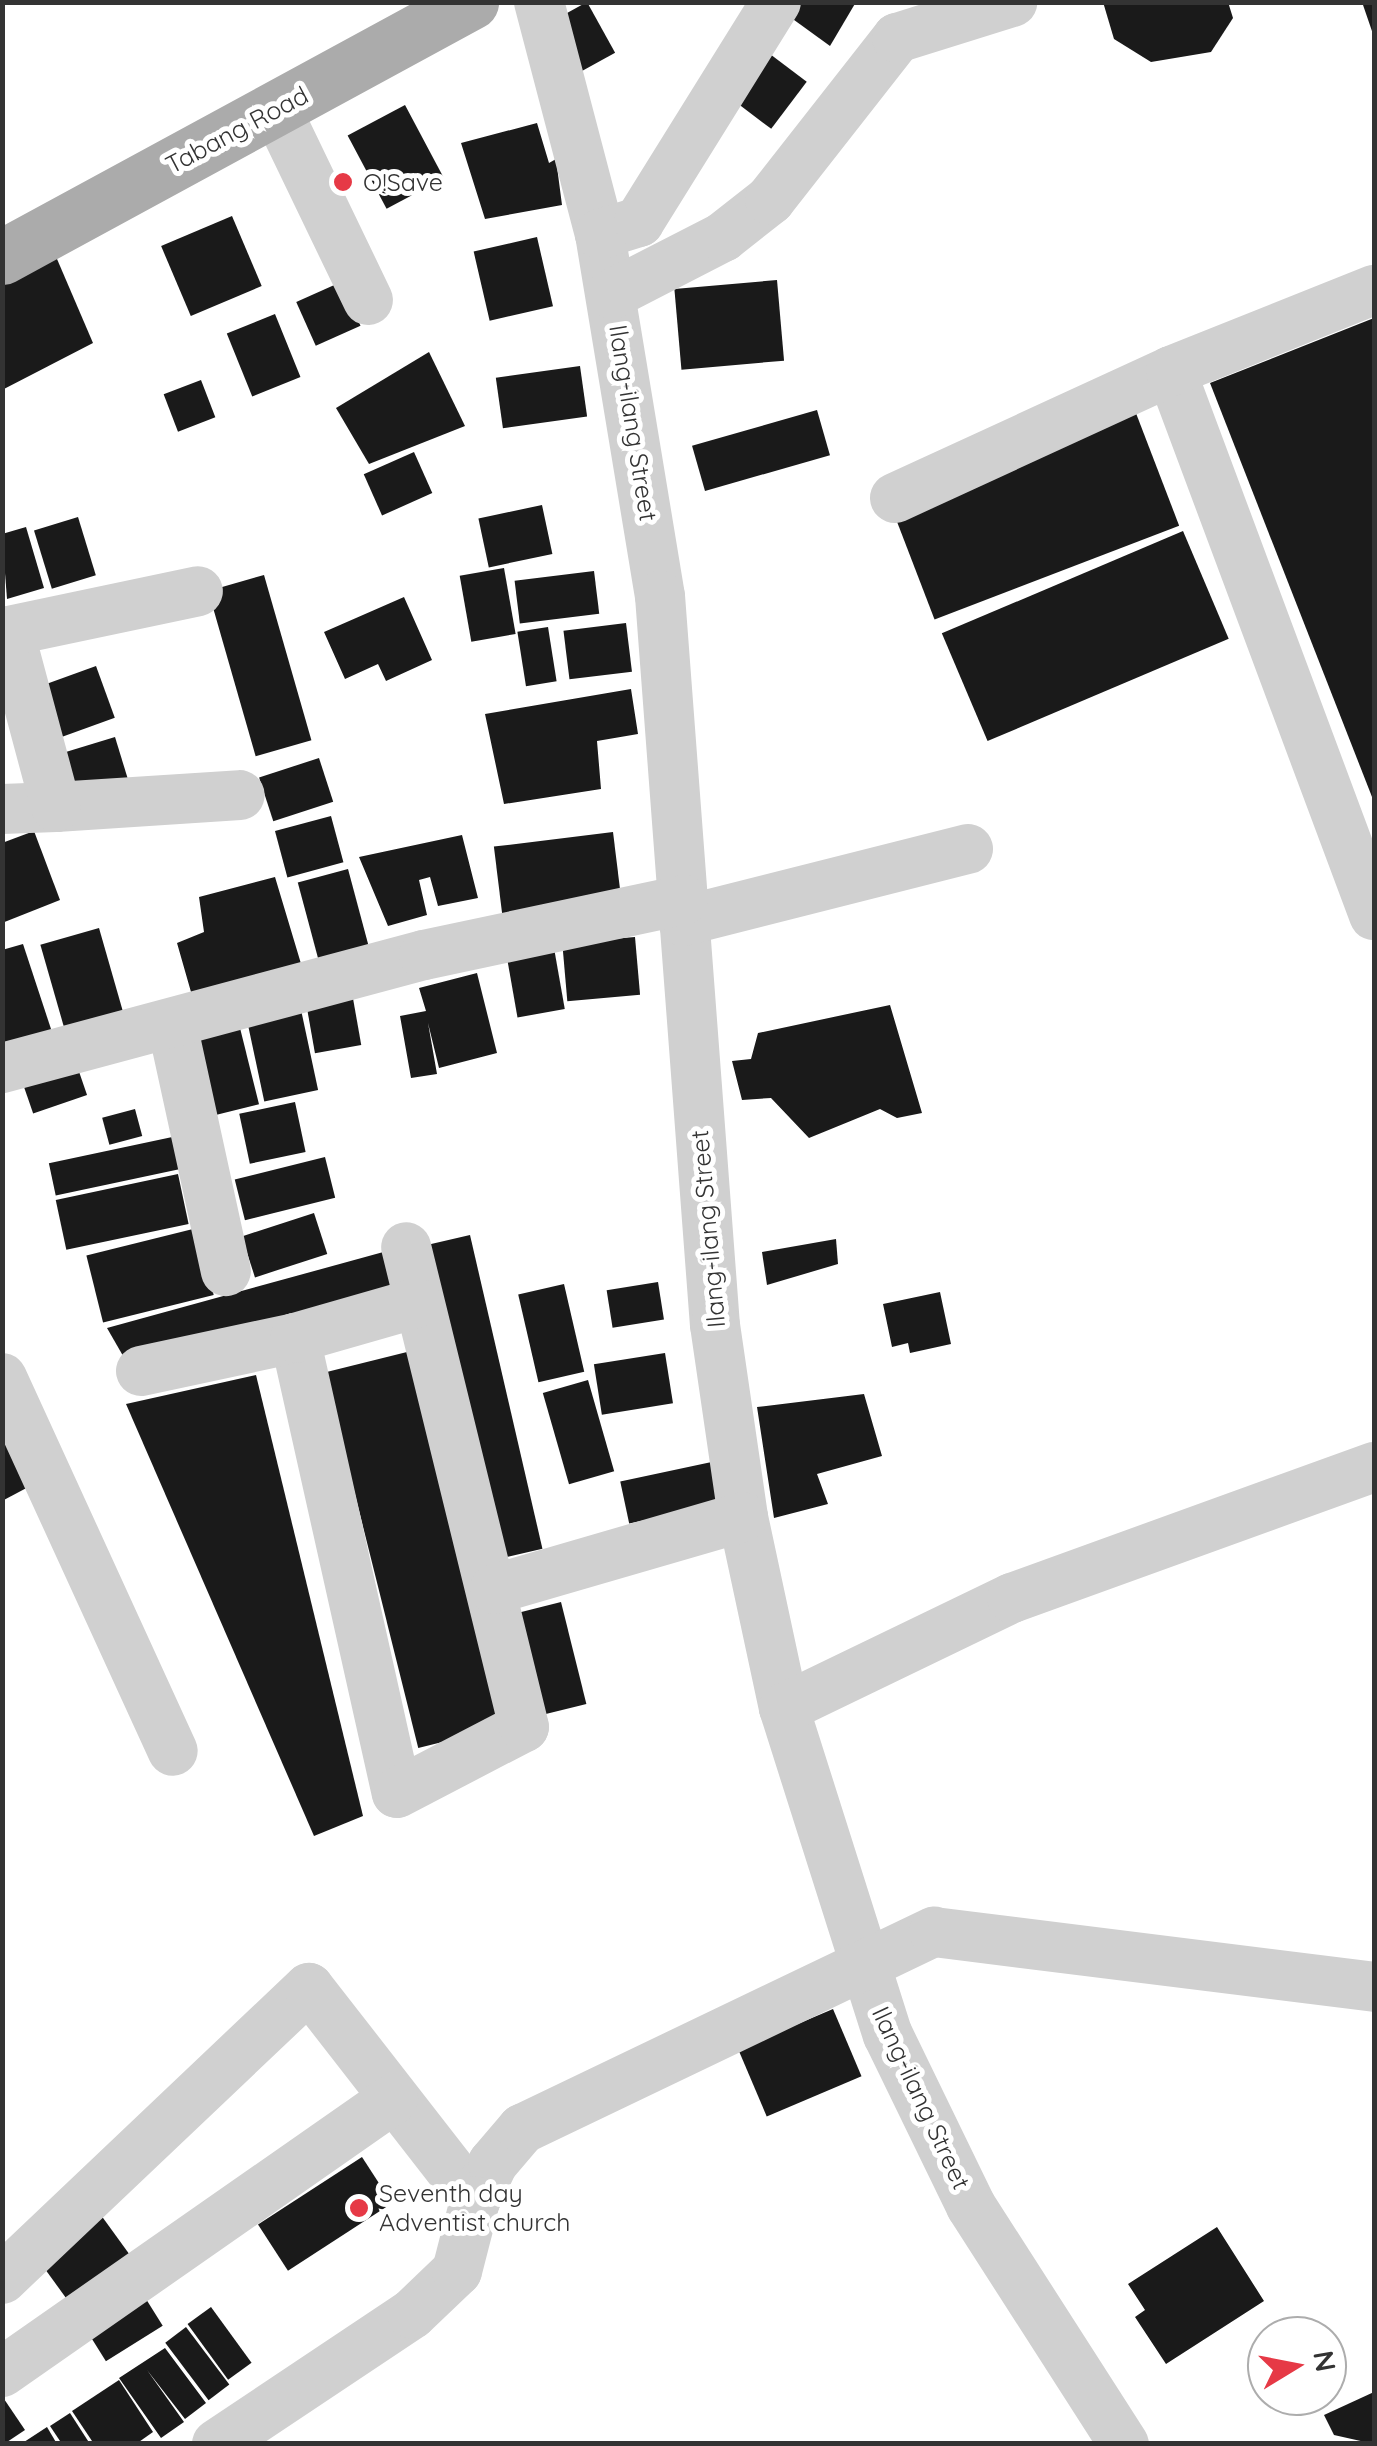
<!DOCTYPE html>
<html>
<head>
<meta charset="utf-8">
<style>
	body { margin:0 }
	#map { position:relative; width:1377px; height:2446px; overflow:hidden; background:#fff; font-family:Quicksand,sans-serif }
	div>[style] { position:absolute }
	.building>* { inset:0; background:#1a1a1a; transform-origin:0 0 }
	.minor>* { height:50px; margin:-25px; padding:0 25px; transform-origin:25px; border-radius:25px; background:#d0d0d0 }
	.major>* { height:55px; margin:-27.5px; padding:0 27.5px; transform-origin:27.5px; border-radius:27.5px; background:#ababab }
	.dots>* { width:28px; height:28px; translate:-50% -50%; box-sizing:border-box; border:5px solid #fff; border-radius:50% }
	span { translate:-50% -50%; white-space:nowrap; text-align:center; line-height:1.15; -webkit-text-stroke:10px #fff; paint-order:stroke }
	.street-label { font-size:25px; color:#333 }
	.poi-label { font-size:25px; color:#333 }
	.left { translate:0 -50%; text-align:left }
	.frame { position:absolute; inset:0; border:5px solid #333; pointer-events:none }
	.north { position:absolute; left:1247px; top:2316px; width:100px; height:100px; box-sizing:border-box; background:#fff; border:2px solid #adadad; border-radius:50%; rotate:80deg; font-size:28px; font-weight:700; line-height:40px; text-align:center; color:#333 }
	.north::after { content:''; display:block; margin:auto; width:35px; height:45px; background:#e63946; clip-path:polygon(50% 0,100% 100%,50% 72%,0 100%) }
</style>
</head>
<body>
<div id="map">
	<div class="building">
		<div style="left:587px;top:2px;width:58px;height:42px;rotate:61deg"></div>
		<div style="clip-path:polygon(800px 2px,856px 2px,830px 46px,790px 17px)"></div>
		<div style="clip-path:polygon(1103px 2px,1228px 2px,1233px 18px,1211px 52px,1151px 62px,1114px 39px)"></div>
		<div style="clip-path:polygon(1362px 2px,1374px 2px,1374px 37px)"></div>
		<div style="left:762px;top:48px;width:56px;height:59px;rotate:37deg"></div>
		<div style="left:405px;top:105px;width:83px;height:65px;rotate:62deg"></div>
		<div style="clip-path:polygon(537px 123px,549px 163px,556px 159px,562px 205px,485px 219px,461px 143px)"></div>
		<div style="left:232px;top:216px;width:76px;height:77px;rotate:67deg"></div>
		<div style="left:537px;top:237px;width:71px;height:65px;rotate:77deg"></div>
		<div style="clip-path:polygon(54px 252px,93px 343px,2px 390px,2px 277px)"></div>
		<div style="left:777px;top:280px;width:81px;height:103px;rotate:85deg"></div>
		<div style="left:341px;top:282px;width:48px;height:49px;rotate:66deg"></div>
		<div style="left:275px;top:314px;width:68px;height:52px;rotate:68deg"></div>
		<div style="clip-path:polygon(1374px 318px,1374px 802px,1210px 383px)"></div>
		<div style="clip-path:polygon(429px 352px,465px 426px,369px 464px,336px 408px)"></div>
		<div style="left:580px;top:366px;width:51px;height:85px;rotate:82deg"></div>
		<div style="left:201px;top:380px;width:40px;height:40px;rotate:69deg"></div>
		<div style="left:1134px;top:408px;width:126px;height:262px;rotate:69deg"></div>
		<div style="left:817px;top:410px;width:47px;height:130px;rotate:74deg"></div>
		<div style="left:414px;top:452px;width:45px;height:55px;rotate:66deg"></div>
		<div style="left:542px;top:505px;width:50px;height:65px;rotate:78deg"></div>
		<div style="left:78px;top:517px;width:61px;height:46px;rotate:73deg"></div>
		<div style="clip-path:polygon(26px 527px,44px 588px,7px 599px,2px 534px)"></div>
		<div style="left:1183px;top:531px;width:117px;height:262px;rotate:67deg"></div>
		<div style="left:504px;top:568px;width:67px;height:45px;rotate:80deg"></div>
		<div style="left:594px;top:571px;width:43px;height:80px;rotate:83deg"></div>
		<div style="left:264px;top:575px;width:172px;height:58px;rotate:74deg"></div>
		<div style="clip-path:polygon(404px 597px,432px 660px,386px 681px,378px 664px,345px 679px,324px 632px)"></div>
		<div style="left:626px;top:623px;width:49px;height:63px;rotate:83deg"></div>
		<div style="left:548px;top:627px;width:55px;height:31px;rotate:81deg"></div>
		<div style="left:96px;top:666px;width:55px;height:61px;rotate:70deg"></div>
		<div style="clip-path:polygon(631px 689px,638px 734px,597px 741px,601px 789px,504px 804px,485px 714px)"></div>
		<div style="left:115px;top:737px;width:49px;height:54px;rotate:73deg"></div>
		<div style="left:319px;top:758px;width:46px;height:63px;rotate:72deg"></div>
		<div style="left:331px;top:816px;width:48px;height:58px;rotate:75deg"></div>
		<div style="clip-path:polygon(34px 831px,60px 900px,2px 923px,2px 843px)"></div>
		<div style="left:613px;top:832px;width:68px;height:120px;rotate:83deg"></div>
		<div style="clip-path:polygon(462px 835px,478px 898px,438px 906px,430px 877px,419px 880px,427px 915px,388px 926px,359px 857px)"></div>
		<div style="left:348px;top:869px;width:82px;height:52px;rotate:75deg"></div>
		<div style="clip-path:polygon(275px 877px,302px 967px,195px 1006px,177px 943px,204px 932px,199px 897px)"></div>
		<div style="left:99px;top:928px;width:92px;height:61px;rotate:74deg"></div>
		<div style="left:635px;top:937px;width:58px;height:73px;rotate:85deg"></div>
		<div style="clip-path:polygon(23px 944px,52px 1032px,2px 1048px,2px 950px)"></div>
		<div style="left:554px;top:948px;width:62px;height:48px;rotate:80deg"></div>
		<div style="clip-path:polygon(477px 973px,497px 1053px,439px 1068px,428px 1023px,437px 1074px,411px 1078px,400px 1016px,426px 1011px,419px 988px)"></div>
		<div style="left:351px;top:987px;width:59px;height:47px;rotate:80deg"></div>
		<div style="left:300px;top:1005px;width:87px;height:55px;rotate:78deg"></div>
		<div style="clip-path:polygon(890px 1005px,922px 1113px,897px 1118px,880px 1109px,809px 1138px,771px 1098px,742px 1100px,732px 1061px,751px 1059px,758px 1033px)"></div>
		<div style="left:237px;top:1016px;width:91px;height:55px;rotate:76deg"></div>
		<div style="left:75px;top:1060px;width:37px;height:57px;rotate:71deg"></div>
		<div style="left:295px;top:1102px;width:51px;height:57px;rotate:78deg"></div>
		<div style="left:135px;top:1109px;width:28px;height:34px;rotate:75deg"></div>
		<div style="left:177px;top:1136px;width:33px;height:131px;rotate:78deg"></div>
		<div style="left:325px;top:1157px;width:42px;height:93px;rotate:76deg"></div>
		<div style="left:178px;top:1174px;width:51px;height:125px;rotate:78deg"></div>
		<div style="left:314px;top:1213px;width:43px;height:76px;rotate:72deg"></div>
		<div style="left:197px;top:1228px;width:69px;height:114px;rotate:76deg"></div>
		<div style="left:470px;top:1235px;width:322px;height:52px;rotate:77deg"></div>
		<div style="clip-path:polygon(836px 1239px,838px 1264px,767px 1285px,762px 1252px)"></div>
		<div style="clip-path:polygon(387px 1251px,403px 1298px,130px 1368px,107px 1328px)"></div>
		<div style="left:658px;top:1282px;width:38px;height:52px;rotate:81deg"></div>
		<div style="left:564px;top:1284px;width:90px;height:47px;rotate:77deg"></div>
		<div style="clip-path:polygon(940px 1292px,951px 1344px,910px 1353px,908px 1343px,892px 1347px,883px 1304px)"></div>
		<div style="left:411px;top:1351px;width:387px;height:89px;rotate:76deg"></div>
		<div style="left:665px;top:1353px;width:51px;height:72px;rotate:81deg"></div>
		<div style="clip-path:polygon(256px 1375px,363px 1816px,314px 1836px,126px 1404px)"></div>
		<div style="left:588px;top:1380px;width:95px;height:47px;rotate:74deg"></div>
		<div style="clip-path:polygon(864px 1394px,882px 1456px,817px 1474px,828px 1504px,774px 1518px,757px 1407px)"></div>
		<div style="clip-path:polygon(2px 1423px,34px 1484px,2px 1501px)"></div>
		<div style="left:721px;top:1460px;width:43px;height:103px;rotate:78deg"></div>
		<div style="left:561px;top:1602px;width:105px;height:46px;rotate:76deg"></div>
		<div style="left:833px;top:2009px;width:73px;height:103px;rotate:67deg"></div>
		<div style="left:362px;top:2157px;width:55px;height:124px;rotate:57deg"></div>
		<div style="left:98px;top:2211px;width:62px;height:77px;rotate:54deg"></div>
		<div style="clip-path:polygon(1217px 2227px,1264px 2301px,1166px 2364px,1135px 2317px,1145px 2310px,1128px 2284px)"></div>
		<div style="left:141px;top:2291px;width:41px;height:67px;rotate:58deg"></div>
		<div style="left:211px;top:2307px;width:69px;height:29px;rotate:54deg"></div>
		<div style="left:186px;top:2327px;width:72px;height:26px;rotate:53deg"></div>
		<div style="clip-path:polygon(165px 2348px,206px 2403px,185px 2419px,147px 2370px,184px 2422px,161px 2438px,119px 2378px)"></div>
		<div style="clip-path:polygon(119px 2380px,153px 2432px,136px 2444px,94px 2444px,72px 2411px)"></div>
		<div style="clip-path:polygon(1374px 2392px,1374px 2444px,1334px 2435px,1324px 2415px)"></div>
		<div style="clip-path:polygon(2px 2396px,25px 2430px,4px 2444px,2px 2444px)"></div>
		<div style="clip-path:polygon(70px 2413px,90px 2444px,62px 2444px,50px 2426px)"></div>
		<div style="clip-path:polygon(47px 2427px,57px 2444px,21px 2444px)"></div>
	</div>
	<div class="minor">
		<div style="left:539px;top:2px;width:240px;rotate:75.3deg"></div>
		<div style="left:600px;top:234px;width:367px;rotate:80.6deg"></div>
		<div style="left:660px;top:596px;width:731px;rotate:85.69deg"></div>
		<div style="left:715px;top:1325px;width:194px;rotate:81.7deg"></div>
		<div style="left:743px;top:1517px;width:195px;rotate:77.9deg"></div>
		<div style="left:784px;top:1708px;width:343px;rotate:72.4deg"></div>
		<div style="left:888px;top:2035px;width:190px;rotate:64.1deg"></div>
		<div style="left:971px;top:2206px;width:283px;rotate:57.3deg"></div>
		<div style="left:276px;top:109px;width:212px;rotate:64.3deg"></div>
		<div style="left:600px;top:234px;width:41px;rotate:-17.1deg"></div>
		<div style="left:639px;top:222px;width:259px;rotate:-58.1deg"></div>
		<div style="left:612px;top:294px;width:125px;rotate:-27.2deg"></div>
		<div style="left:723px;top:237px;width:60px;rotate:-38.2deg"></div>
		<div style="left:770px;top:200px;width:206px;rotate:-51.9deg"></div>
		<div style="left:897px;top:38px;width:121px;rotate:-17.4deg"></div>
		<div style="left:1171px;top:371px;width:581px;rotate:69.54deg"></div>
		<div style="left:895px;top:498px;width:304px;rotate:-24.7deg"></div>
		<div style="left:1171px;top:371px;width:219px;rotate:-21.8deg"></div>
		<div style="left:56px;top:807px;width:184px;rotate:-3.7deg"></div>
		<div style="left:2px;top:809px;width:54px;rotate:-2.1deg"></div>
		<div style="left:56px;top:807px;width:182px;rotate:-105deg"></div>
		<div style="left:9px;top:631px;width:193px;rotate:-11.9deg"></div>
		<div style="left:683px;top:921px;width:294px;rotate:-14.2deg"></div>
		<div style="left:172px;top:1024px;width:253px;rotate:77.7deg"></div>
		<div style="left:2px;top:1068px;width:437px;rotate:-15deg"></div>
		<div style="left:424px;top:955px;width:265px;rotate:-12deg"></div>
		<div style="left:295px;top:1338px;width:466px;rotate:77.4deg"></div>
		<div style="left:397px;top:1793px;width:143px;rotate:-27.5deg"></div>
		<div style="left:524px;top:1727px;width:494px;rotate:-103.8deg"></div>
		<div style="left:141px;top:1371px;width:157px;rotate:-12.1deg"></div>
		<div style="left:295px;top:1338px;width:127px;rotate:-16deg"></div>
		<div style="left:2px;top:1378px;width:410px;rotate:65.4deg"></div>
		<div style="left:495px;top:1589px;width:258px;rotate:-16.2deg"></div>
		<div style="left:784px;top:1708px;width:253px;rotate:-25.8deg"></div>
		<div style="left:1012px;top:1598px;width:385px;rotate:-19.9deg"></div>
		<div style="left:2px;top:2279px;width:423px;rotate:-43.5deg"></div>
		<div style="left:309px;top:1988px;width:270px;rotate:52.1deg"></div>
		<div style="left:475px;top:2201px;width:42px;rotate:-64.7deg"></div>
		<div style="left:493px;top:2163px;width:45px;rotate:-49.5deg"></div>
		<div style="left:522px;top:2129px;width:457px;rotate:-25.6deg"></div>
		<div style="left:934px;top:1932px;width:443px;rotate:7.1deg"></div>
		<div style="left:2px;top:2372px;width:477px;rotate:-34.9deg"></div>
		<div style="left:217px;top:2444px;width:234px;rotate:-33.7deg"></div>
		<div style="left:412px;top:2314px;width:62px;rotate:-43.7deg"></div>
		<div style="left:457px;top:2271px;width:72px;rotate:-75.6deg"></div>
	</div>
	<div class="major">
		<div style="left:2px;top:257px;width:534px;rotate:-28.53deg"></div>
	</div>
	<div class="dots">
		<div style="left:343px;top:182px;background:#e63946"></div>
		<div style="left:359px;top:2208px;background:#e63946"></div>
	</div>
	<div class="street-label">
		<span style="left:237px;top:130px;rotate:-28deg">Tabang Road</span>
		<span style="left:633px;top:423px;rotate:81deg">Ilang-ilang Street</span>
		<span style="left:708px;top:1229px;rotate:-95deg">Ilang-ilang Street</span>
		<span style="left:921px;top:2098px;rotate:65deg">Ilang-ilang Street</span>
	</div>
	<div class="poi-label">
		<span class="left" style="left:363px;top:182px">O!Save</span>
		<span class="left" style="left:379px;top:2208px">Seventh day<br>Adventist church</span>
	</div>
	<div class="frame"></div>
	<div class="north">N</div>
</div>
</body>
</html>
